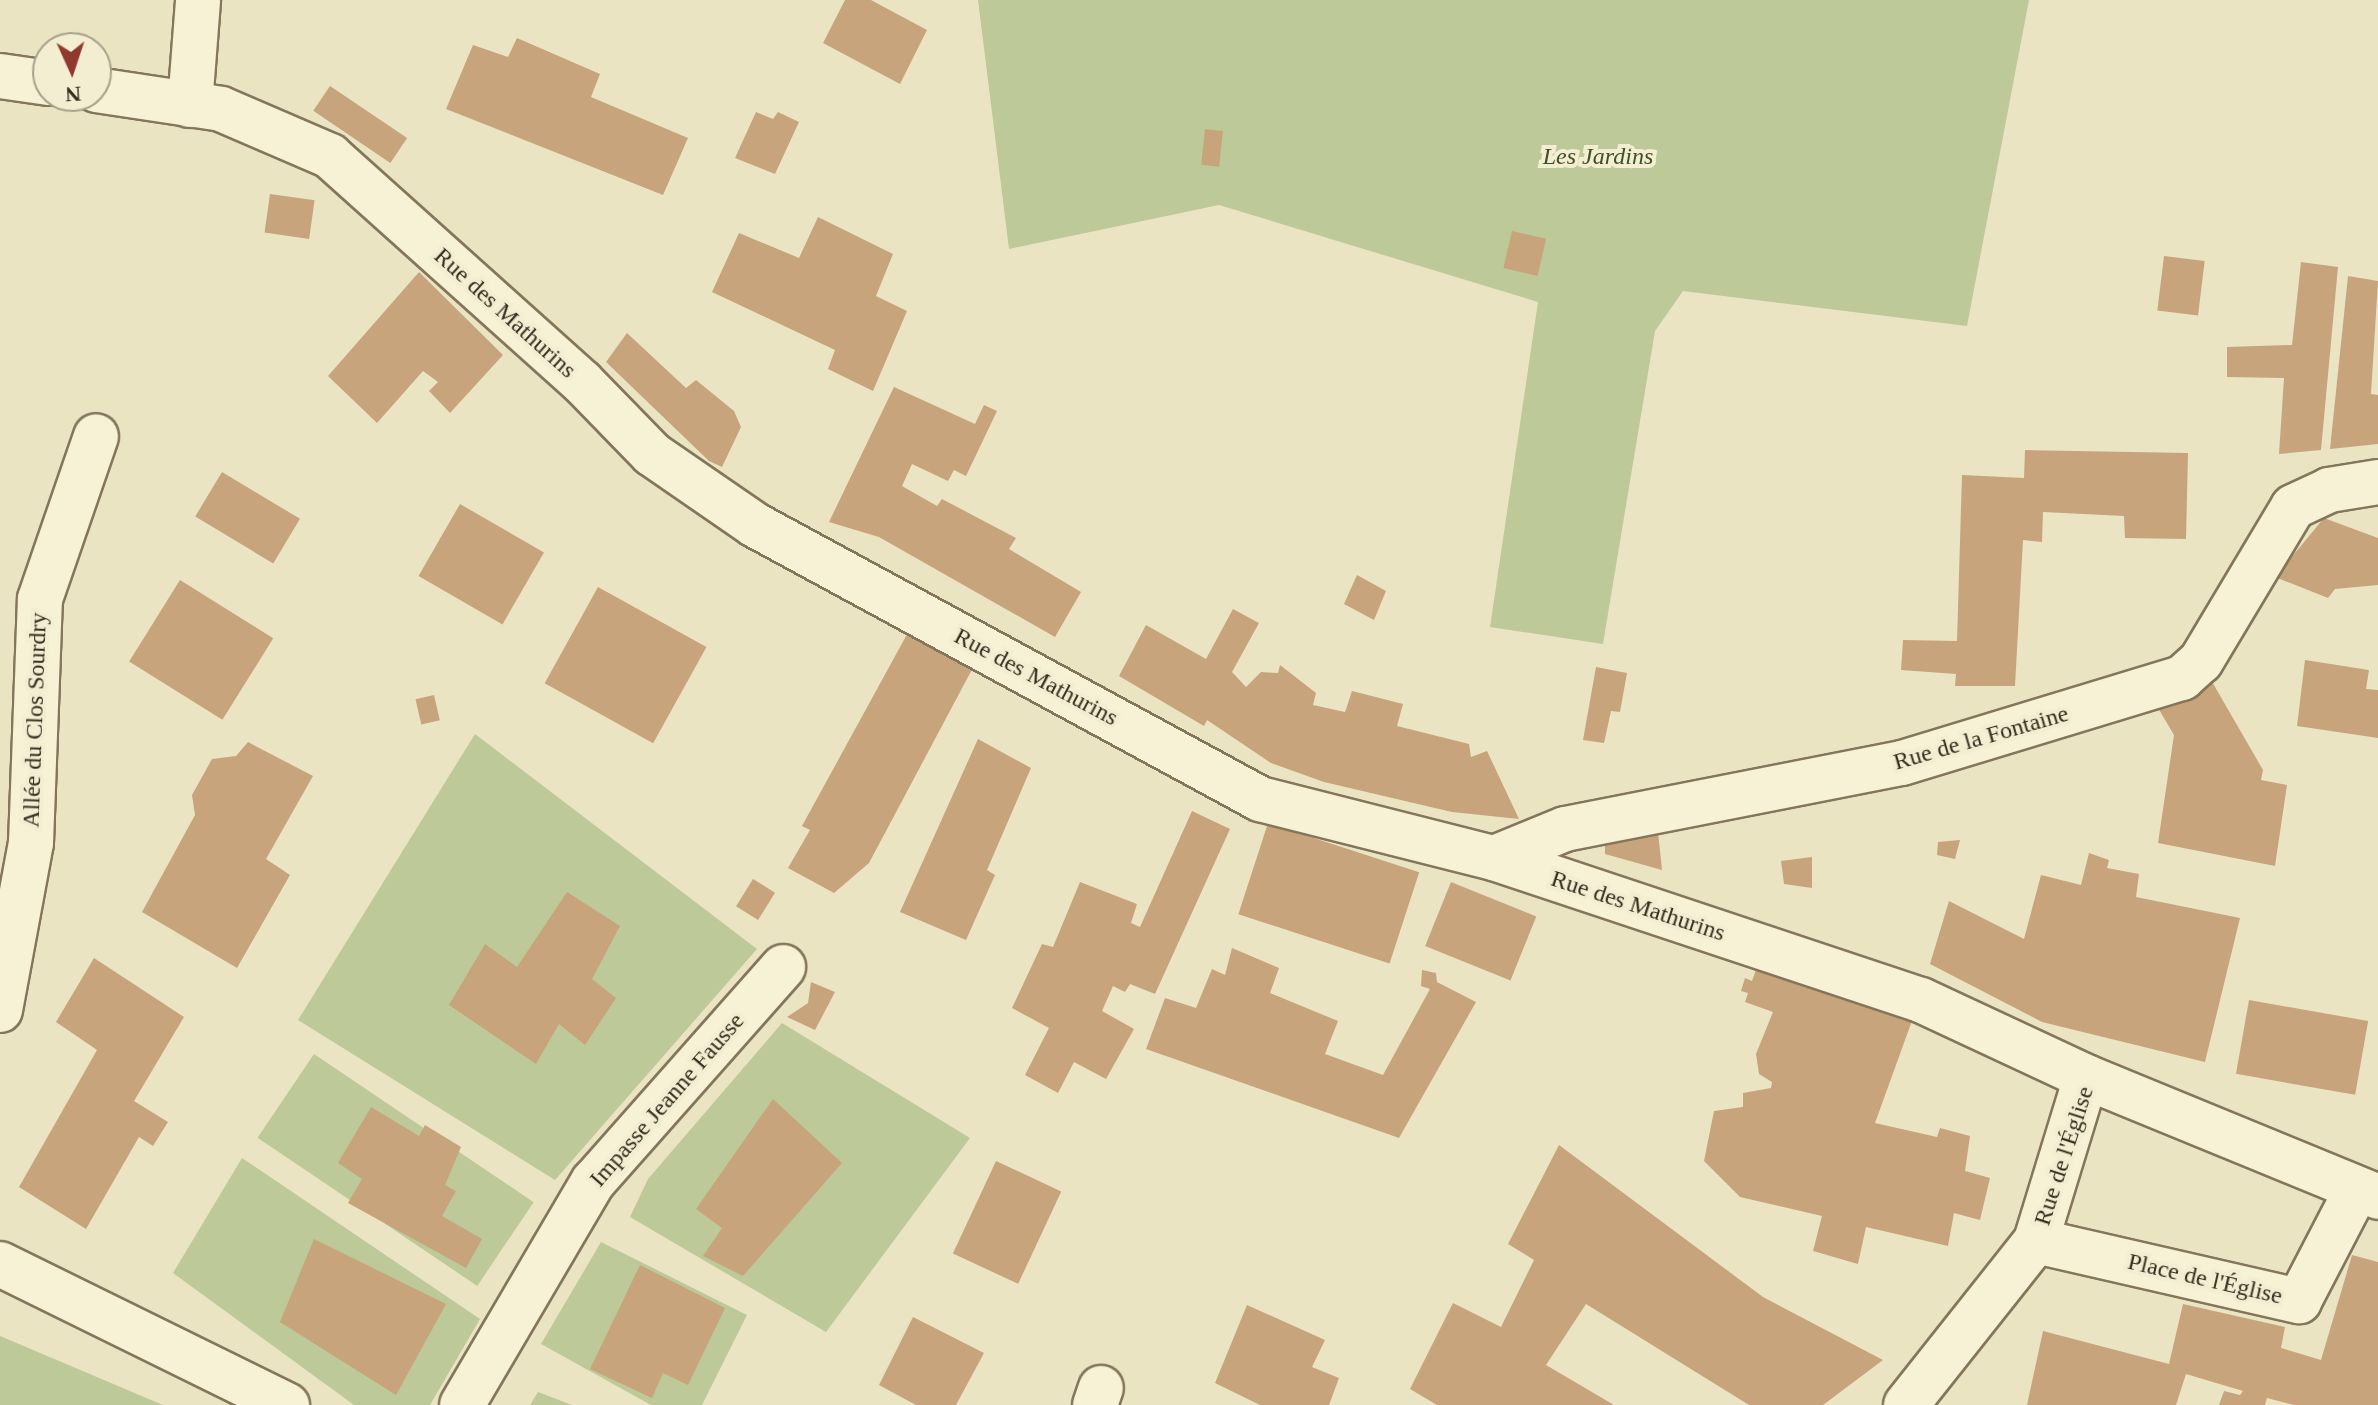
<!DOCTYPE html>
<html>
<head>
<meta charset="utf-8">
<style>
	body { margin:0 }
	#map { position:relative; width:2378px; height:1405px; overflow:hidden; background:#ebe4c3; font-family:Georgia,serif }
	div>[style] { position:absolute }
	.green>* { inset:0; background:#bdc998; transform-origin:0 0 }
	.building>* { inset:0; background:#c7a47b; transform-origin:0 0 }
	.roads { filter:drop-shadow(2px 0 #84765b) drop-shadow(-2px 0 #84765b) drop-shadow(0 2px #84765b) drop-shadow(0 -2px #84765b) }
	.minor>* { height:44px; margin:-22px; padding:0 22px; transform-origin:22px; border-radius:22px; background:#f7f1d6 }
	span { translate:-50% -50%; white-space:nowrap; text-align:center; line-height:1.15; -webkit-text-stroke:8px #f3eed2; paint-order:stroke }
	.park-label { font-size:24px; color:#415026; font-style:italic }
	.street-label { font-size:24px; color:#352c1e }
	.north { position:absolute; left:32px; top:32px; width:80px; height:80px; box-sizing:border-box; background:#f3eed2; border:2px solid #a7a08a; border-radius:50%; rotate:177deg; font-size:22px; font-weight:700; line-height:32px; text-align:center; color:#352c1e }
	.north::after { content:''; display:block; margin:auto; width:28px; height:36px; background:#90392f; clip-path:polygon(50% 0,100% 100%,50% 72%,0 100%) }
</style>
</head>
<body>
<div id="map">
	<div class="green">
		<div style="clip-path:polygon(978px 0,2029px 0,1967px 326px,1683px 291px,1655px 331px,1603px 644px,1490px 627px,1538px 302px,1219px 205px,1009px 249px)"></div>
		<div style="clip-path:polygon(475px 734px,757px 949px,555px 1180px,298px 1020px)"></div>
		<div style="clip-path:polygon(782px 1023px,970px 1138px,826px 1332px,630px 1217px,648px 1179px)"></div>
		<div style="left:314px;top:1054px;width:265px;height:101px;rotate:34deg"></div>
		<div style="clip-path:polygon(242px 1158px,480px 1319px,430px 1405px,354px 1405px,173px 1273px)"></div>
		<div style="clip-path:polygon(601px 1242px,747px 1315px,702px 1405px,651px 1405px,541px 1344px)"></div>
		<div style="clip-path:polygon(0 1336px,163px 1405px,0 1405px)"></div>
		<div style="clip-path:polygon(538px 1392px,572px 1405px,530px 1405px)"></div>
	</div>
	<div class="building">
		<div style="clip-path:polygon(845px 0,871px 0,927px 30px,900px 84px,823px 43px)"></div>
		<div style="clip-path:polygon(517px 38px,600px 74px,591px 97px,688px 138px,663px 195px,446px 109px,473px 45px,508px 57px)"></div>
		<div style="left:330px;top:86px;width:93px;height:30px;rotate:34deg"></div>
		<div style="clip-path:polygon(756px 112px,773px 119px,778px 112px,799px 122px,775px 174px,735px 158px)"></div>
		<div style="left:1205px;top:129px;width:18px;height:36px;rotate:6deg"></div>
		<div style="left:270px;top:194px;width:45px;height:39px;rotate:8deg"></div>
		<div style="clip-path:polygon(818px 217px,893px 254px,876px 296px,907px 311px,873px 391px,828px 369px,835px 350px,712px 292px,739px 233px,799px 258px)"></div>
		<div style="left:1512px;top:231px;width:35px;height:38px;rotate:13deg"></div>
		<div style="left:2164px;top:256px;width:41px;height:55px;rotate:7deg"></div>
		<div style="clip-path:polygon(2301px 262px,2338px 267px,2321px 450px,2279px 454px,2284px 378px,2227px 377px,2227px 347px,2292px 345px)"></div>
		<div style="clip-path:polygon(419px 272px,503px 355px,450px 413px,429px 391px,438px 382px,423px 371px,377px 423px,328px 376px)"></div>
		<div style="clip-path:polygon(2348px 276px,2378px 281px,2371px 394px,2378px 395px,2378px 444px,2330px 449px)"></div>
		<div style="clip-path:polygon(627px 333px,686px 388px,696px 380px,734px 411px,741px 427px,722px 467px,709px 461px,606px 362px)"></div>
		<div style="clip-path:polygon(894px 387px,975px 424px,984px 405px,997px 411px,966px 476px,954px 470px,948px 481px,912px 464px,902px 486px,937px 506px,942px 499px,1016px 538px,1009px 549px,1081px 592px,1055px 637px,879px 537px,829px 522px)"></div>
		<div style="clip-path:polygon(2025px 450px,2188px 453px,2186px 539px,2125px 538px,2124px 516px,2043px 512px,2042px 542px,2023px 540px,2015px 686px,1955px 686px,1956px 674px,1901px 670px,1903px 640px,1957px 641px,1962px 475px,2024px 478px)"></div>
		<div style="left:222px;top:472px;width:91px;height:52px;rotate:31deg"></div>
		<div style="left:460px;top:504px;width:97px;height:83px;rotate:30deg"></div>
		<div style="clip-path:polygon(2324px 518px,2378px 538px,2378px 585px,2335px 589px,2328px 598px,2275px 577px)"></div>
		<div style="clip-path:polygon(1357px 575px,1386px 591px,1374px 620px,1344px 604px)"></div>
		<div style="left:180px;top:580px;width:110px;height:96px;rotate:32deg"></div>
		<div style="left:598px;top:587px;width:124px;height:110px;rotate:29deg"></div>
		<div style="clip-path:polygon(1233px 609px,1259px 623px,1232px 672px,1246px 687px,1261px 672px,1278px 673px,1280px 665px,1316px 693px,1313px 705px,1345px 712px,1352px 691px,1403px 704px,1397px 726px,1469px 744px,1471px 757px,1487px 751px,1519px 819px,1452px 812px,1324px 782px,1271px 763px,1207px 720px,1204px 726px,1119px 676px,1146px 625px,1206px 659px)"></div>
		<div style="clip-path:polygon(911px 627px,976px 662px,869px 863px,834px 893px,788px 868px,810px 830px,802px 826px)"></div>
		<div style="clip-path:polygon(2305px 660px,2369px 670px,2366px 689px,2378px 690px,2378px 738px,2297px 726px)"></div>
		<div style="clip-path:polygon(1596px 667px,1627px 673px,1620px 712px,1611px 711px,1604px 743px,1583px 740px)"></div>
		<div style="clip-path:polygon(2211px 680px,2263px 770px,2261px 780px,2287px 785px,2275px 866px,2158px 843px,2174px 735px,2158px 708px)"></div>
		<div style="left:434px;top:695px;width:26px;height:19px;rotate:77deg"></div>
		<div style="clip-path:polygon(978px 739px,1031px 768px,987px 870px,995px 875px,966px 940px,900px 912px)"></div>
		<div style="clip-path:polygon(248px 742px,313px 776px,266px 859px,290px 875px,237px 968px,142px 912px,195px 815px,192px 795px,212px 759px,236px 756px)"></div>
		<div style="clip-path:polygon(1192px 811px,1230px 829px,1155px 994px,1130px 984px,1125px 992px,1113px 986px,1102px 1011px,1134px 1029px,1106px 1079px,1074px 1062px,1058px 1093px,1025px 1075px,1049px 1028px,1012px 1008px,1042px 944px,1053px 947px,1080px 882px,1137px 904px,1131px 923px,1140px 927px)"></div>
		<div style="left:1268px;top:823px;width:159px;height:96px;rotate:18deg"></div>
		<div style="clip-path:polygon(1658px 832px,1662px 870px,1605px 854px,1605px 843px)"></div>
		<div style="clip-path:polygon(1960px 840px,1955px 859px,1937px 855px,1938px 842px)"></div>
		<div style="clip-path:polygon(2089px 853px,2109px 860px,2107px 868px,2139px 874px,2136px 897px,2240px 918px,2205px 1062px,2042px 1022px,1930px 964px,1949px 901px,2024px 939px,2041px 875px,2081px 885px)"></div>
		<div style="clip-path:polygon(1812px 857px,1812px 888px,1784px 884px,1781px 861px)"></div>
		<div style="left:753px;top:879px;width:26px;height:32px;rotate:32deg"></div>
		<div style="left:1451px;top:882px;width:92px;height:69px;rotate:22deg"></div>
		<div style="clip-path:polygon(567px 892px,620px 926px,592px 979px,616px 998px,585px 1045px,559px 1024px,536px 1064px,449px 1005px,485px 944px,517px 967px)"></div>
		<div style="clip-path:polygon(1232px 948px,1279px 968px,1270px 993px,1338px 1021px,1325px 1054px,1383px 1075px,1430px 989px,1421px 986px,1422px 970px,1436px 973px,1437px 982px,1476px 1002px,1399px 1138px,1146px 1049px,1165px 998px,1196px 1008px,1212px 969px,1225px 975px)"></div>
		<div style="clip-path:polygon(94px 958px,184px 1017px,134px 1101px,168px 1122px,153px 1146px,139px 1137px,86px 1229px,19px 1187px,97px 1050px,56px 1022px)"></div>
		<div style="clip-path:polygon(1759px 961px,1913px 1018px,1875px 1123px,1937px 1137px,1940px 1128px,1970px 1136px,1965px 1171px,1990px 1178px,1980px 1220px,1954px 1213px,1948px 1246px,1866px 1227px,1858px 1264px,1813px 1251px,1822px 1216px,1740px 1197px,1704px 1161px,1714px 1111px,1743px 1107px,1743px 1093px,1771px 1088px,1772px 1082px,1759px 1074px,1756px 1054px,1773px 1012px,1745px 1002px,1748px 993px,1741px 991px,1745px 978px,1752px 981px)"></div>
		<div style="clip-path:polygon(811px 982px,835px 992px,815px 1030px,787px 1017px,808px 1003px)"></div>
		<div style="left:2249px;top:1000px;width:121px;height:75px;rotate:10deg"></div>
		<div style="clip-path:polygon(773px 1099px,842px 1163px,743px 1276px,703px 1256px,722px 1228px,696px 1209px)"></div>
		<div style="clip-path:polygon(371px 1107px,419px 1136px,425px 1125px,461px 1147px,445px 1185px,456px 1191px,442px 1216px,482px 1239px,466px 1268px,348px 1203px,362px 1179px,338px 1163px)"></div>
		<div style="clip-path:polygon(1559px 1145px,1763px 1297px,1883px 1360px,1823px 1405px,1749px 1405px,1586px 1304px,1546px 1365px,1614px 1405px,1437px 1405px,1410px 1389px,1453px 1303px,1501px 1327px,1534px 1260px,1508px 1244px)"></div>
		<div style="left:996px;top:1161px;width:72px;height:102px;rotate:25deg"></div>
		<div style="clip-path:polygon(314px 1239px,446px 1304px,396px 1395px,280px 1322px)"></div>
		<div style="clip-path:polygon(2352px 1255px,2378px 1262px,2378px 1405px,2294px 1405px,2267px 1398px,2265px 1405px,2219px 1405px,2224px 1391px,2240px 1395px,2243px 1391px,2186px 1374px,2176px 1405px,2027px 1405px,2043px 1331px,2169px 1364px,2183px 1304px,2285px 1327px,2281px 1348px,2321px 1360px)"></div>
		<div style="clip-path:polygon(640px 1265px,725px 1308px,688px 1385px,663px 1373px,652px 1398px,590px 1369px)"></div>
		<div style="clip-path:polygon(1247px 1305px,1325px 1340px,1312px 1367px,1339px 1378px,1329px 1405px,1260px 1405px,1215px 1383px)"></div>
		<div style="clip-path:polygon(913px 1317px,984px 1353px,956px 1405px,916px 1405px,879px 1385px)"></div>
	</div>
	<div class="roads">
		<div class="minor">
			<div style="left:0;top:76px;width:49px;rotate:8.3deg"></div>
			<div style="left:96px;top:90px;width:126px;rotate:8.6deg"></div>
			<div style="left:221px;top:109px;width:119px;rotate:23.3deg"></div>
			<div style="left:330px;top:156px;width:338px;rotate:41.9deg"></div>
			<div style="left:582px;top:382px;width:100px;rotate:45.8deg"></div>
			<div style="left:652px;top:454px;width:125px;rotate:34.6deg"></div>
			<div style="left:755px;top:525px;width:575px;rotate:28.48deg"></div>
			<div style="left:1260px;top:799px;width:241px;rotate:14.2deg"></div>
			<div style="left:1494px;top:858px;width:450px;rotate:18.4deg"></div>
			<div style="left:1921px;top:1000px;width:182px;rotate:25deg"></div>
			<div style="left:2086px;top:1077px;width:316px;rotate:22.3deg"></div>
			<div style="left:190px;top:105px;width:105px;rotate:-85.6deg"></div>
			<div style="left:1494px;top:858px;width:77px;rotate:-22.2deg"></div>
			<div style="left:1565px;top:829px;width:343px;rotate:-11.1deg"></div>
			<div style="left:1902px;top:763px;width:293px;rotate:-16.9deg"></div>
			<div style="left:2182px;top:678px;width:25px;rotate:-42deg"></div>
			<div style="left:2201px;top:661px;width:179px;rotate:-59.1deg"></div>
			<div style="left:2293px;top:507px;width:40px;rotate:-25deg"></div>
			<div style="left:2329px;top:490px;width:50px;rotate:-9.3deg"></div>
			<div style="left:0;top:1010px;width:170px;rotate:-79.5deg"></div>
			<div style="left:31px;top:843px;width:244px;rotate:-87.9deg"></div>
			<div style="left:40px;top:599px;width:172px;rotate:-71deg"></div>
			<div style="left:2036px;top:1241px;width:270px;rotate:12.9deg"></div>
			<div style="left:2299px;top:1301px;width:126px;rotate:-62.6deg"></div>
			<div style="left:0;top:1264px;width:320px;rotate:26.2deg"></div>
			<div style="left:462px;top:1405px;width:259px;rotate:-59.6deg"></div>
			<div style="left:593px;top:1182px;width:287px;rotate:-48.5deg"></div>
			<div style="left:1095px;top:1405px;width:18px;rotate:-71deg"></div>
			<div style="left:1906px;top:1405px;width:209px;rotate:-51.6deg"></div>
			<div style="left:2036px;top:1241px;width:171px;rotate:-73deg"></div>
		</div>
	</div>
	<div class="park-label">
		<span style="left:1598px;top:157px">Les Jardins</span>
	</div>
	<div class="street-label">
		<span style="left:505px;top:313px;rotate:42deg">Rue des Mathurins</span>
		<span style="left:1036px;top:677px;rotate:28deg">Rue des Mathurins</span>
		<span style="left:35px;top:720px;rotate:-88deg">Allée du Clos Sourdry</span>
		<span style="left:1981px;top:738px;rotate:-16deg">Rue de la Fontaine</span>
		<span style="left:1638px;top:906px;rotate:18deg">Rue des Mathurins</span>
		<span style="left:667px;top:1100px;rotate:-49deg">Impasse Jeanne Fausse</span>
		<span style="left:2064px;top:1156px;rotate:-72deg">Rue de l'Église</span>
		<span style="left:2205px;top:1279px;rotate:13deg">Place de l'Église</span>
	</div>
	<div class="north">N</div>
</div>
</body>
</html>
